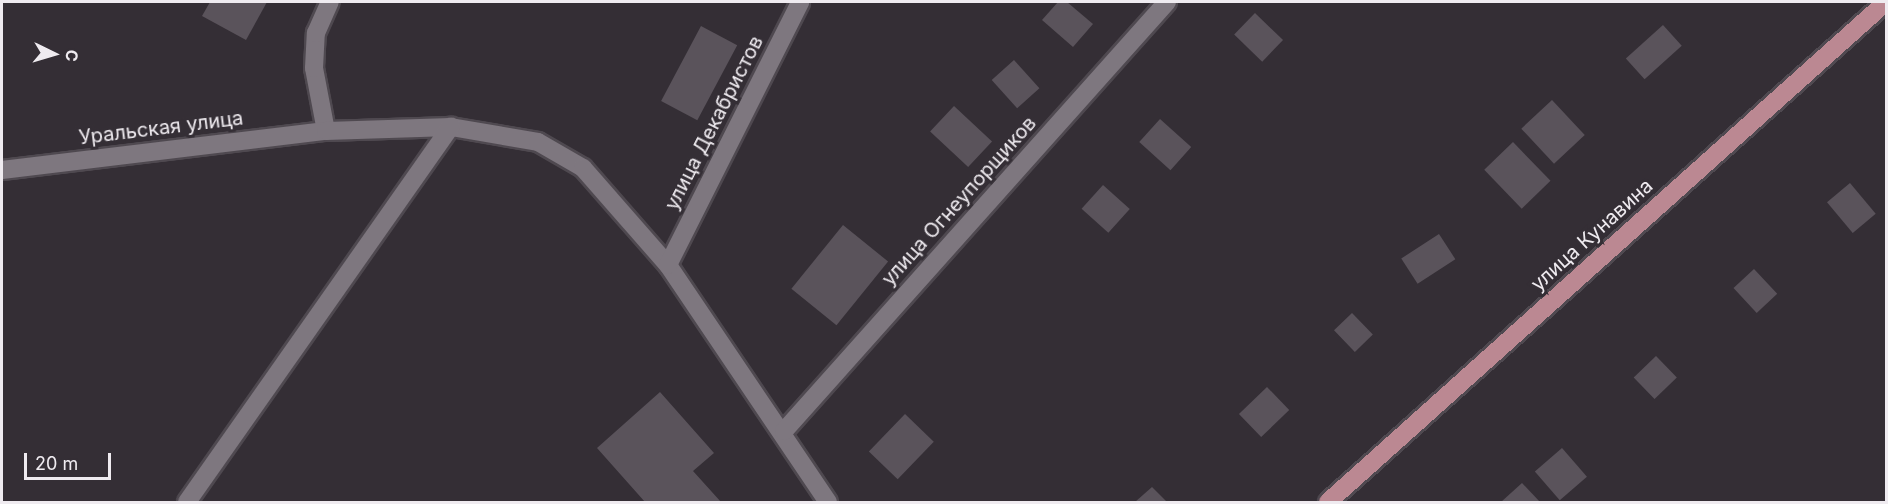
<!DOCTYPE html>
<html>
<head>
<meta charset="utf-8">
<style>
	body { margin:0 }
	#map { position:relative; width:1888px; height:504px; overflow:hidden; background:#342e35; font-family:Inter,sans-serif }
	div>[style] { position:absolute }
	.building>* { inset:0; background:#5a535b; transform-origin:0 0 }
	.roads { filter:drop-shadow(2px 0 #4f4950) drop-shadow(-2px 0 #4f4950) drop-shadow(0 2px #4f4950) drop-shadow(0 -2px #4f4950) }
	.minor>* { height:18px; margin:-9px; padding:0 9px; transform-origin:9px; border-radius:9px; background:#7e777f }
	.major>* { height:18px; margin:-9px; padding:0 9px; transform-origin:9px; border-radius:9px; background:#bb8892 }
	span { translate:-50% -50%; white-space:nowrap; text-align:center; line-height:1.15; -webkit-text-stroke:6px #342e35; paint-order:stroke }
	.street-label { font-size:20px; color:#efebf0 }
	.frame { position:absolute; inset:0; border:3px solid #efebf0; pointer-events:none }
	.north { position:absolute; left:24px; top:24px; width:60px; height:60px; -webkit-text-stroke:4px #342e35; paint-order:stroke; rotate:95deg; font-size:16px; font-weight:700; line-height:24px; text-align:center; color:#efebf0 }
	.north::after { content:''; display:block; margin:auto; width:21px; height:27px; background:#efebf0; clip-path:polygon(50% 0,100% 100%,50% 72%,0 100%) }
	.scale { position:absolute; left:24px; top:453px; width:87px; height:27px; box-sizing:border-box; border:3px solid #efebf0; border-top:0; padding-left:8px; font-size:18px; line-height:21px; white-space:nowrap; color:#efebf0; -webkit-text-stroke:4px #342e35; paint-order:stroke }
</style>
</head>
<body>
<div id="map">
	<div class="building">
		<div style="clip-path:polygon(210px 2px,267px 2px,246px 40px,202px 16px)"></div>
		<div style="clip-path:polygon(1058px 2px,1067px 2px,1093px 24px,1073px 47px,1042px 20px)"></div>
		<div style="left:1255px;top:13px;width:39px;height:30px;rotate:44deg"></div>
		<div style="left:1663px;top:25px;width:28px;height:50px;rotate:48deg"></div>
		<div style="left:701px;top:26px;width:41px;height:85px;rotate:28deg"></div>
		<div style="left:1014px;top:60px;width:38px;height:30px;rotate:48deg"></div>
		<div style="left:1552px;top:100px;width:48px;height:42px;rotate:47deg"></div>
		<div style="left:954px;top:106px;width:52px;height:35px;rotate:43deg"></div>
		<div style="left:1160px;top:119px;width:42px;height:31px;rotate:42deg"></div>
		<div style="left:1513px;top:142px;width:54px;height:40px;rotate:46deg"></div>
		<div style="left:1850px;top:183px;width:40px;height:30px;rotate:50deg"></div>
		<div style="left:1103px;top:185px;width:36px;height:32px;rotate:42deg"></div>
		<div style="left:843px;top:225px;width:58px;height:82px;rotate:39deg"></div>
		<div style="left:1439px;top:234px;width:30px;height:45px;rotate:57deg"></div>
		<div style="left:1754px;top:269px;width:34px;height:28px;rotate:47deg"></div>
		<div style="left:1352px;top:313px;width:30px;height:25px;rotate:46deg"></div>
		<div style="left:1656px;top:356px;width:30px;height:31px;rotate:46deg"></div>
		<div style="left:1267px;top:387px;width:32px;height:39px;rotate:46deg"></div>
		<div style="clip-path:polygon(660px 392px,714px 453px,693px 471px,721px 502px,645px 502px,597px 448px)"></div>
		<div style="left:905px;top:414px;width:40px;height:52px;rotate:44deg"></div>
		<div style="left:1562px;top:448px;width:38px;height:36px;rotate:49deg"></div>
		<div style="clip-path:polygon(1522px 483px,1540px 502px,1501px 502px)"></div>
		<div style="clip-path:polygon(1152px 487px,1167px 502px,1135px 502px)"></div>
	</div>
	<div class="roads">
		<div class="minor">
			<div style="left:326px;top:131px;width:64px;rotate:-100.8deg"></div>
			<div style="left:314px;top:68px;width:35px;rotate:-87deg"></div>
			<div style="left:316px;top:33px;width:34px;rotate:-66deg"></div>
			<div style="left:2px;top:170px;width:326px;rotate:-6.9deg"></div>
			<div style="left:326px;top:131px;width:125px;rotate:-1.8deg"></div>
			<div style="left:451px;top:127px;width:88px;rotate:9.8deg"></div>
			<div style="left:538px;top:142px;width:52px;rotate:30deg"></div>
			<div style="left:583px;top:168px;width:129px;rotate:48.8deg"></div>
			<div style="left:668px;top:265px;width:286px;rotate:56deg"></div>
			<div style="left:668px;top:265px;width:294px;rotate:-63.3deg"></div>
			<div style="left:784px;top:431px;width:575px;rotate:-48.24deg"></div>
			<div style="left:187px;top:502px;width:459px;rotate:-54.9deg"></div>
		</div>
		<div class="major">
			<div style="left:1328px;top:502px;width:749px;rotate:-41.86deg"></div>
		</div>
	</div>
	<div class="street-label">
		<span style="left:714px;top:123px;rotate:-63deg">улица Декабристов</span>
		<span style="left:161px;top:128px;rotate:-7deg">Уральская улица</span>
		<span style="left:959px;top:201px;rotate:-48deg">улица Огнеупорщиков</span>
		<span style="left:1592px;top:235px;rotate:-42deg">улица Кунавина</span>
	</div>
	<div class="frame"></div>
	<div class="north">С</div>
	<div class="scale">20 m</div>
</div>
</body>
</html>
